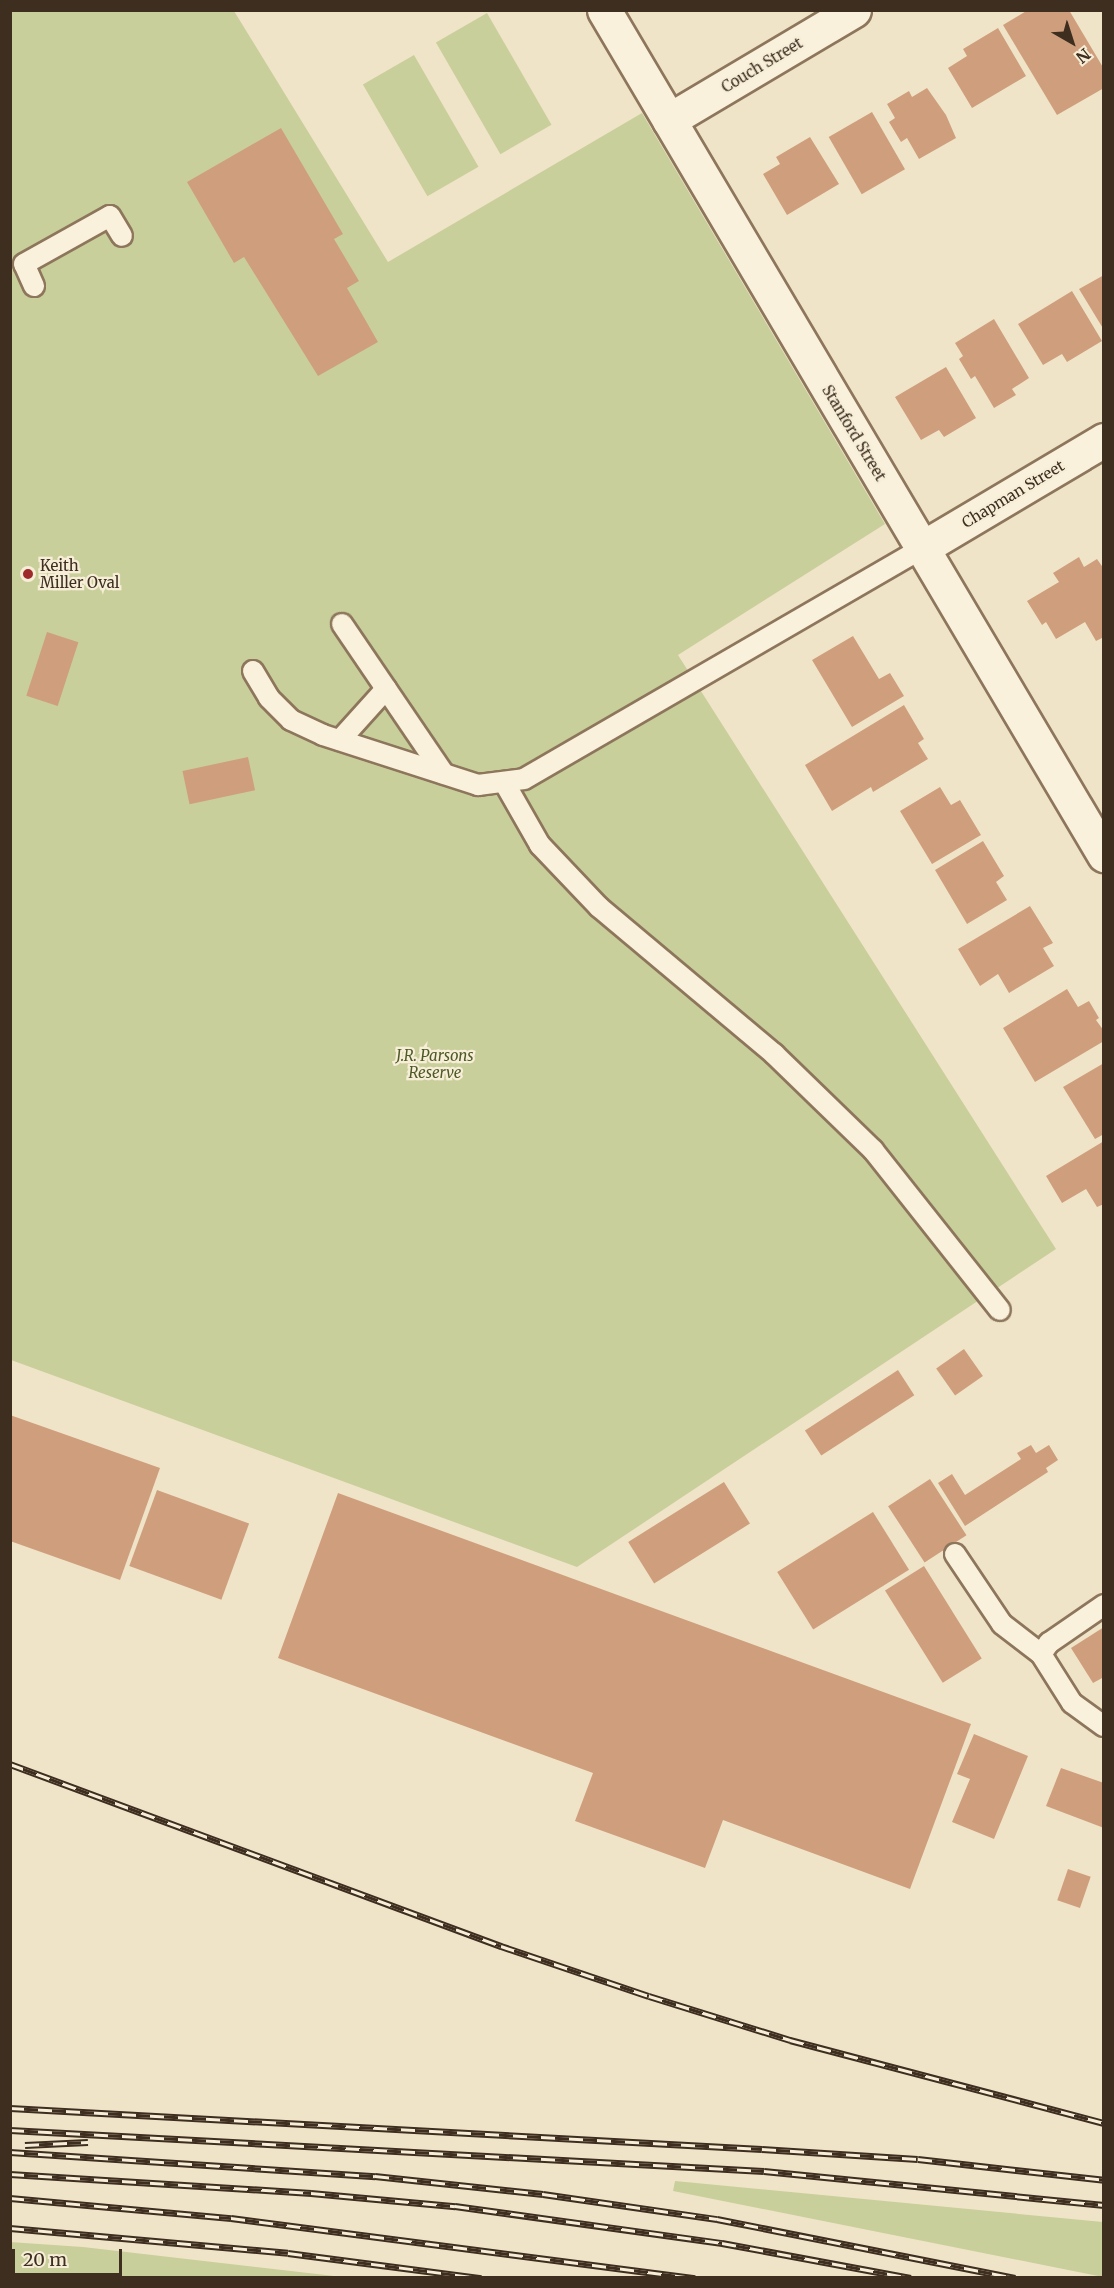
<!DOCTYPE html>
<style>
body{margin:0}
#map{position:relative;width:1114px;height:2288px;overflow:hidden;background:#f0e4c8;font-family:Merriweather,serif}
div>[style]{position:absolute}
.green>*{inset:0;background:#c9cf9b;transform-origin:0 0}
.building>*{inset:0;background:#cf9f7d;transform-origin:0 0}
.roads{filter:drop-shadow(2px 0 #8d765c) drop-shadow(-2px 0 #8d765c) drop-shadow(0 2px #8d765c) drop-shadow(0 -2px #8d765c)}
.service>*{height:20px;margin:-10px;padding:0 10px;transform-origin:10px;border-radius:10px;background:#faf1dc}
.minor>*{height:33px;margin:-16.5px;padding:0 16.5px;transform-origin:16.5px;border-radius:16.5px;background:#faf1dc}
.rail>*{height:7px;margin-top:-3.5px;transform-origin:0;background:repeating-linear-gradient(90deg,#f7eed8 0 14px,#3d2e20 0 28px);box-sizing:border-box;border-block:2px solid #3d2e20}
.dots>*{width:16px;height:16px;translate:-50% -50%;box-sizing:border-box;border:3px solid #f7eed8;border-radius:50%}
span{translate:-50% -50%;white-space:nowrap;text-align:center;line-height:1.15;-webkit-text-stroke:4.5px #f7eed8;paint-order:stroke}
.street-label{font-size:15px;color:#3d2e20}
.poi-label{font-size:15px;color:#3d2e20}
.left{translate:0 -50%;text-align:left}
.park-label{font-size:15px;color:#4d5a26;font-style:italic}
.frame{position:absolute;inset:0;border:12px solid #3d2e20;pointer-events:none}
.north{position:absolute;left:1042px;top:12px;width:60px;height:60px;-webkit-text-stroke:4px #f7eed8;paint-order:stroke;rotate:141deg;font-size:16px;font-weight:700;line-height:24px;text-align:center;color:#3d2e20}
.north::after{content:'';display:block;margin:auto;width:21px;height:27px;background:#3d2e20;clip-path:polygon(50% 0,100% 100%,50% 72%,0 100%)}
.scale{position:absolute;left:12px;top:2249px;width:110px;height:27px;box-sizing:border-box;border:3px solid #3d2e20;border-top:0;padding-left:8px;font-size:18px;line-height:21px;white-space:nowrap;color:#3d2e20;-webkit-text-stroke:4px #f7eed8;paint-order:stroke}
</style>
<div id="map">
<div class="green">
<div style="clip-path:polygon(11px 11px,234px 11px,388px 262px,642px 113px,885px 524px,678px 655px,1056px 1249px,577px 1567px,11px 1360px)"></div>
<div style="left:487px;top:13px;width:129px;height:59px;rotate:60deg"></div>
<div style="left:414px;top:55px;width:129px;height:59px;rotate:60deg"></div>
<div style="clip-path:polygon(675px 2181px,1103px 2222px,1103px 2277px,673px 2191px)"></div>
<div style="clip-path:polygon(10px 2242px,83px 2247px,343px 2277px,11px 2277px)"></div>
</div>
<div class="building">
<div style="clip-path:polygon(1028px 10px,1069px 10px,1104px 69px,1104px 88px,1057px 115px,1003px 25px)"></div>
<div style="clip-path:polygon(998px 28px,1026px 76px,972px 108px,948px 68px,967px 56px,963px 49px)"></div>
<div style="clip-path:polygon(927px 88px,946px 115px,956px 138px,919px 159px,907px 138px,901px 142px,889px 122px,895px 118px,887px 104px,909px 91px,912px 97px)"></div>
<div style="left:872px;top:112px;width:66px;height:50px;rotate:60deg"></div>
<div style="clip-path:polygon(281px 128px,343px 234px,334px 239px,359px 281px,347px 288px,378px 342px,318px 376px,244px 257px,234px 263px,187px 182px)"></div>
<div style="clip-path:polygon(810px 137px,839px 184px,787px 215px,763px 174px,780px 164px,776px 157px)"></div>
<div style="clip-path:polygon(1104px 275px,1104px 330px,1079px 289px)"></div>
<div style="clip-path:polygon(1072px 291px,1102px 341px,1067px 362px,1062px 354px,1043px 365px,1018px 324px)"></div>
<div style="clip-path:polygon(994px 319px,1029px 378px,1012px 389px,1016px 395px,994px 408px,975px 376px,971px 379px,959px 359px,963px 356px,955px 343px)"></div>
<div style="clip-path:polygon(946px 367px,976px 418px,944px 437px,939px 430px,921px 440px,895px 397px)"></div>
<div style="clip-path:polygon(1079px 557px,1084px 567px,1097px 559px,1104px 569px,1104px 637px,1096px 641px,1085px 622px,1056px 639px,1046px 622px,1042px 625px,1027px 601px,1059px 582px,1053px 573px)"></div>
<div style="left:47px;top:632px;width:33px;height:67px;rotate:18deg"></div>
<div style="clip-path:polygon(853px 636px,879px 679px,890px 673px,904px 696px,852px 727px,812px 660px)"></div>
<div style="clip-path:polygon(904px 705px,924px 739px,918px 743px,928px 759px,873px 792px,871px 787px,832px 811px,805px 765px)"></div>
<div style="left:248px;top:757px;width:34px;height:67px;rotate:78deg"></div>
<div style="clip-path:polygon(940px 787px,951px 805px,960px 800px,981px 835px,932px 864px,900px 811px)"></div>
<div style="clip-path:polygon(983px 841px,1004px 876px,996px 882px,1007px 900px,967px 924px,935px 870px)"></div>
<div style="clip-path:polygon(1030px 906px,1053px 943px,1043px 948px,1054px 966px,1009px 993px,998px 974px,980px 986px,958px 949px)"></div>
<div style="clip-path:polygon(1067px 989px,1078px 1007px,1089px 1001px,1099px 1018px,1096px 1020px,1104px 1031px,1104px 1041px,1035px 1082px,1003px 1028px)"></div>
<div style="clip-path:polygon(1104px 1063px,1104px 1134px,1095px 1139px,1063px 1087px)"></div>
<div style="clip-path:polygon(1104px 1141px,1104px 1204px,1097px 1207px,1086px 1189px,1062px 1203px,1046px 1176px)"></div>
<div style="left:964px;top:1349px;width:33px;height:34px;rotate:55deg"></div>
<div style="left:898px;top:1370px;width:30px;height:111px;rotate:57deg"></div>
<div style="clip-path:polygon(10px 1415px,160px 1468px,120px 1580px,10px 1541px)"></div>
<div style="clip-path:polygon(1031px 1445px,1036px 1453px,1049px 1445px,1058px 1460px,1046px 1468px,1048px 1472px,965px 1526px,938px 1483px,952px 1474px,965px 1495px,1021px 1459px,1017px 1453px)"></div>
<div style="left:930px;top:1479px;width:67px;height:50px;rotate:57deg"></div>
<div style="left:724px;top:1482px;width:49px;height:113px;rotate:58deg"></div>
<div style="left:157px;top:1490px;width:98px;height:81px;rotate:20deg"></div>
<div style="clip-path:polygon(338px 1493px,971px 1724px,910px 1889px,723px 1820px,705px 1868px,575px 1821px,593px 1773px,278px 1658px)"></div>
<div style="left:873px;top:1512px;width:68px;height:113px;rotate:58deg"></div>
<div style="left:924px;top:1566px;width:109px;height:46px;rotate:58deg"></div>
<div style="clip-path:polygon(1104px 1627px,1104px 1677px,1093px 1683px,1071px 1648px)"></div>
<div style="clip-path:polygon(974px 1734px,1028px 1756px,994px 1839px,952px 1822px,970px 1779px,957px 1774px)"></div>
<div style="clip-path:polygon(1061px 1768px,1104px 1783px,1104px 1828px,1046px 1806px)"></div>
<div style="left:1068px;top:1869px;width:24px;height:33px;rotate:19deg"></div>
</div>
<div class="roads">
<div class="service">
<div style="left:34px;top:286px;width:24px;rotate:-114deg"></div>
<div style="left:24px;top:264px;width:98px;rotate:-29.2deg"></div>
<div style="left:110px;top:216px;width:23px;rotate:59deg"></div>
<div style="left:342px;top:624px;width:181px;rotate:55.8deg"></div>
<div style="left:253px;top:671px;width:31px;rotate:59deg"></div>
<div style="left:269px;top:698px;width:31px;rotate:45deg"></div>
<div style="left:291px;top:720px;width:35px;rotate:25deg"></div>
<div style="left:323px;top:735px;width:163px;rotate:17.9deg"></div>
<div style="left:478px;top:785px;width:46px;rotate:-7.4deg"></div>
<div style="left:524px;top:779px;width:460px;rotate:-30.1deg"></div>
<div style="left:340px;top:740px;width:69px;rotate:-48deg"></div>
<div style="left:504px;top:782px;width:73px;rotate:60.3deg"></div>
<div style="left:540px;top:845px;width:86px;rotate:46.4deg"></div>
<div style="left:599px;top:907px;width:229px;rotate:40deg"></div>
<div style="left:774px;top:1054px;width:138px;rotate:44.1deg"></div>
<div style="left:873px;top:1150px;width:204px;rotate:51.6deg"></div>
<div style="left:955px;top:1554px;width:84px;rotate:56.1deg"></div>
<div style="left:1002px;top:1624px;width:49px;rotate:37.6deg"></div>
<div style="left:1041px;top:1654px;width:58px;rotate:57.7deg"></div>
<div style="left:1072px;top:1703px;width:39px;rotate:36deg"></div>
<div style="left:1041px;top:1654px;width:14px;rotate:-54deg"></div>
<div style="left:1049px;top:1643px;width:67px;rotate:-34.6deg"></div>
</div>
<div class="minor">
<div style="left:604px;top:10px;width:982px;rotate:59.39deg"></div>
<div style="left:669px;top:120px;width:215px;rotate:-30.7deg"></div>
<div style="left:922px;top:548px;width:212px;rotate:-30.7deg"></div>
</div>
</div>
<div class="rail">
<div style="left:10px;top:1764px;width:524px;rotate:20.34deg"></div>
<div style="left:501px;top:1946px;width:156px;rotate:18.7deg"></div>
<div style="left:649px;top:1996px;width:148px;rotate:17.3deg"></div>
<div style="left:790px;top:2040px;width:325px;rotate:14.8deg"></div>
<div style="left:10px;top:2108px;width:753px;rotate:3.12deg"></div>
<div style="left:762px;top:2149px;width:156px;rotate:3.7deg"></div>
<div style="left:918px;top:2159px;width:187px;rotate:6.4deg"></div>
<div style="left:10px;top:2130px;width:755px;rotate:3.11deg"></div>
<div style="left:764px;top:2171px;width:342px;rotate:5.7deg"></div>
<div style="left:25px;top:2145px;width:63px;rotate:-2.7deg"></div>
<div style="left:10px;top:2152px;width:366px;rotate:3.8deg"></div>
<div style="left:375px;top:2176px;width:169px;rotate:6.1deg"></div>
<div style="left:543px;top:2194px;width:176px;rotate:8.2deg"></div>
<div style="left:717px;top:2219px;width:304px;rotate:11.2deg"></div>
<div style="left:10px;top:2174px;width:302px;rotate:3.6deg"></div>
<div style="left:311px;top:2193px;width:145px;rotate:5.2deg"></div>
<div style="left:455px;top:2206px;width:270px;rotate:7.9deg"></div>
<div style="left:722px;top:2243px;width:192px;rotate:10.5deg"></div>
<div style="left:10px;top:2198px;width:222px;rotate:5.2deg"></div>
<div style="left:231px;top:2218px;width:468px;rotate:7.4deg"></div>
<div style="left:10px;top:2228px;width:279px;rotate:5.1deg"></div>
<div style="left:288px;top:2253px;width:195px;rotate:7.4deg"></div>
</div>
<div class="dots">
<div style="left:28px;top:574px;background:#9e2a2b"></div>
</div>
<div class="street-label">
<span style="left:762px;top:65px;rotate:-31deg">Couch Street</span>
<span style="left:854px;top:433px;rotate:59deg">Stanford Street</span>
<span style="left:1013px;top:494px;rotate:-31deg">Chapman Street</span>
</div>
<div class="poi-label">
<span class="left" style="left:40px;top:574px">Keith<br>Miller Oval</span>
</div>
<div class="park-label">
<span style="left:435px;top:1064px">J.R. Parsons<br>Reserve</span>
</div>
<div class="frame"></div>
<div class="north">N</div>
<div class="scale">20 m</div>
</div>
